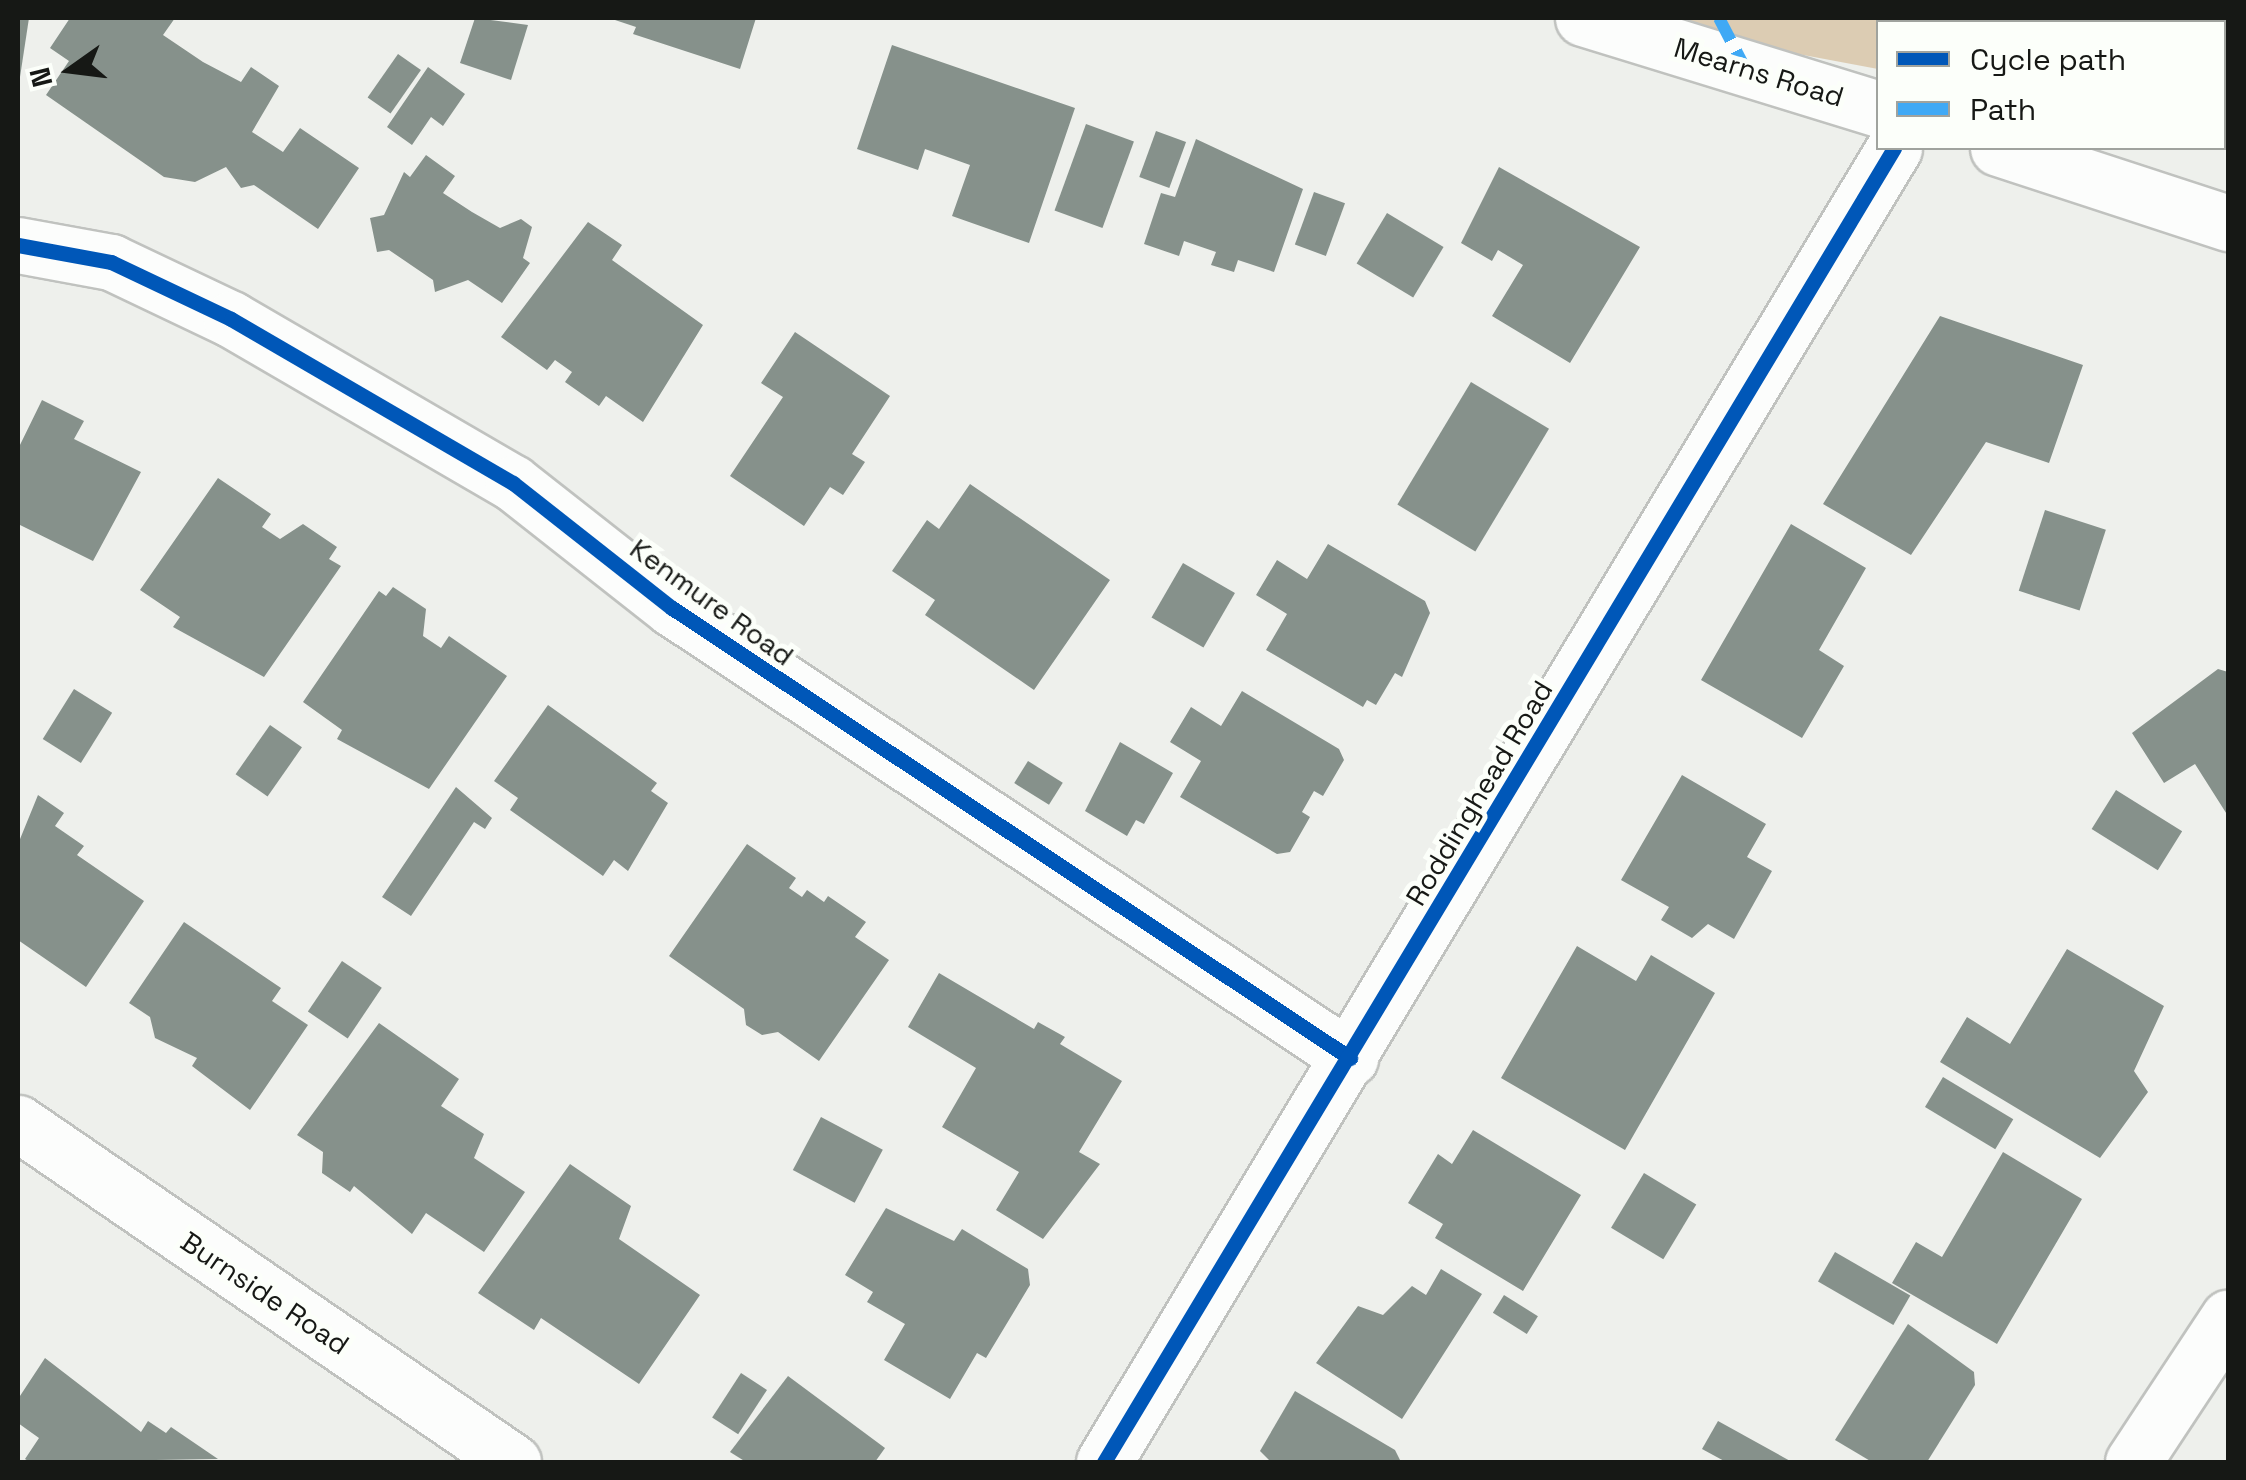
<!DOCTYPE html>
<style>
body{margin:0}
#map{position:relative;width:2246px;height:1480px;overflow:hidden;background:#eef0ec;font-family:"Space Grotesk",sans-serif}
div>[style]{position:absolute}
.forest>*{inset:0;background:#dcccb3}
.building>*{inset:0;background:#86918b;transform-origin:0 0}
.roads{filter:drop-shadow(2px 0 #c0c2bf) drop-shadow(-2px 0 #c0c2bf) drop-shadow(0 2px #c0c2bf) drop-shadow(0 -2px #c0c2bf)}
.service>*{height:32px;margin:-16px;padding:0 16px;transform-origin:16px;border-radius:16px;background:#fcfdfc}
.minor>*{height:55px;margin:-27.5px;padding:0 27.5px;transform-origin:27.5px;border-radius:27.5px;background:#fcfdfc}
.tertiary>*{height:55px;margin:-27.5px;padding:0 27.5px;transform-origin:27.5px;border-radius:27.5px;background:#fcfdfc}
.quiet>*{height:12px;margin-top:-6px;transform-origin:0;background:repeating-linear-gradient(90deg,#3fa9f5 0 25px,transparent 0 37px)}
.cycleway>*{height:15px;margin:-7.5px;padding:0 7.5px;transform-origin:7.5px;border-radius:7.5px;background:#0057b8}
span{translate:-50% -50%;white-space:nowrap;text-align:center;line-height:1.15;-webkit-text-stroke:10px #fcfffa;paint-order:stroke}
.street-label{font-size:28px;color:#161815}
.frame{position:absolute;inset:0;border:20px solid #161815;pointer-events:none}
.legend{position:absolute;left:1876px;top:20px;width:350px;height:130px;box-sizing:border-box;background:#fcfffa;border:2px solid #a0a39e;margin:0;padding:12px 18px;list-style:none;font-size:30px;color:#161815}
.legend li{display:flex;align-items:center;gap:20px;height:50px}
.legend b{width:50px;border:2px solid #a0a39e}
.north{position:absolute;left:20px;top:20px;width:100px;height:100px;-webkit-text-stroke:8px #fcfffa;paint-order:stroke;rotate:256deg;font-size:28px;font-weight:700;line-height:40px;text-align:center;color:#161815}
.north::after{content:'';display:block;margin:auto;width:35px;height:45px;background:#161815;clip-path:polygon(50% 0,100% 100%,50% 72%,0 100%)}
</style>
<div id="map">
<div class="forest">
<div style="clip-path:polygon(1671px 18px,1931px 18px,1933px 22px,1878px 22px,1878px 69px,1755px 46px)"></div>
</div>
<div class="building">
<div style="clip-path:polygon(18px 18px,29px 18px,20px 77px,18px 77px)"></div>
<div style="clip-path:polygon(70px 18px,175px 18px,163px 35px,203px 62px,241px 82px,251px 67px,279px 86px,252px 132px,283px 152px,300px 128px,359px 168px,318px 229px,254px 185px,241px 188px,226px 167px,195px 182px,164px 177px,46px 95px,69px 61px,50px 48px)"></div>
<div style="clip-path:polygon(475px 18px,528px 25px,511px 80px,460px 63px)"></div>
<div style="clip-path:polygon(609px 18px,756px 18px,740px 69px,633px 34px,636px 27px)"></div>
<div style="clip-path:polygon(2176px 18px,2228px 18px,2224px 82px,2224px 22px)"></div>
<div style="clip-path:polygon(892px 45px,1075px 108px,1029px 243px,952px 216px,970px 165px,925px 149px,918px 170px,857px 149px)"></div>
<div style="left:398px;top:54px;width:28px;height:53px;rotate:35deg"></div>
<div style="clip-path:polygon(428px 67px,465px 94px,443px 126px,431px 117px,412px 145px,387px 127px)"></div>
<div style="left:1086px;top:124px;width:51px;height:92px;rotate:20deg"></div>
<div style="left:1156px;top:131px;width:32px;height:49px;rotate:20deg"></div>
<div style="clip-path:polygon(1196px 139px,1303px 189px,1274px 272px,1238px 260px,1234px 272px,1211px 265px,1216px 252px,1184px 241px,1179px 256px,1144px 244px,1161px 193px,1175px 197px)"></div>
<div style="clip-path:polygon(426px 155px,455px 176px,443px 193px,472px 212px,500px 228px,521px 219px,532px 227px,523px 258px,530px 263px,502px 303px,468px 280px,435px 292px,433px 280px,389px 250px,377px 252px,370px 218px,384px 215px,404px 172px,410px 177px)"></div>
<div style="clip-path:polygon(1499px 167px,1640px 247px,1570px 363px,1492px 316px,1523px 265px,1498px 250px,1492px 261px,1461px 243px)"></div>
<div style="left:1314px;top:192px;width:33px;height:56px;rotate:20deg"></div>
<div style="left:1387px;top:213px;width:66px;height:59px;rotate:31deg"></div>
<div style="clip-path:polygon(588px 222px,622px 245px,612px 260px,703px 325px,643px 422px,606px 396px,599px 406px,565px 382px,572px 372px,555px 360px,547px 370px,501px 337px)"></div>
<div style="clip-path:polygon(1940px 316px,2083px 365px,2049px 463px,1986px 442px,1911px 555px,1823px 504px)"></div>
<div style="clip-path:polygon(795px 332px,890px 396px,852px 454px,865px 462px,843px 495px,830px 487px,804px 526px,730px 476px,783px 397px,761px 383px)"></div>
<div style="left:1471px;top:382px;width:91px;height:143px;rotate:31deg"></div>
<div style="clip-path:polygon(42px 400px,84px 421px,74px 439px,141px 472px,93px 561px,18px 524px,18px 449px)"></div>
<div style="clip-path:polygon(218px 478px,271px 514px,262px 527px,280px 539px,303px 524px,337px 547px,329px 559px,341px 566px,264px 677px,173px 627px,180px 617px,140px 590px)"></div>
<div style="clip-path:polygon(970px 484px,1110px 580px,1034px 690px,925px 615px,935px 600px,892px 571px,927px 520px,939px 529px)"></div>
<div style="left:2045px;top:510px;width:64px;height:85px;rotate:18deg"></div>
<div style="clip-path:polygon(1791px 524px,1866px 568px,1819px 650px,1844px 666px,1802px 738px,1701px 680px)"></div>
<div style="clip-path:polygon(1328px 544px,1425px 601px,1430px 613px,1402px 677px,1395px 673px,1376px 705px,1367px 700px,1363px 707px,1266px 650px,1287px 614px,1256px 595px,1277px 560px,1307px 579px)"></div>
<div style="left:1183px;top:563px;width:60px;height:63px;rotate:30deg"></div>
<div style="clip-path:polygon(393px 587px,426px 609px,423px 636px,441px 648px,449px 636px,507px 676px,429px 789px,337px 739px,342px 730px,303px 702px,379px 591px,386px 596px)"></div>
<div style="clip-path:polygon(2218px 669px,2228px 672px,2228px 816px,2195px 764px,2164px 783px,2132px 733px)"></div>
<div style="left:74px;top:689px;width:45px;height:59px;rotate:32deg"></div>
<div style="clip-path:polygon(1242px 691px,1339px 749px,1344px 760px,1323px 796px,1314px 791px,1302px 812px,1310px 817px,1290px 852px,1277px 854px,1180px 797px,1201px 761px,1170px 742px,1191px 707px,1221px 726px)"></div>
<div style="clip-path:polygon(548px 705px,657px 783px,651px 791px,668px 803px,628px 871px,614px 860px,603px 876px,510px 810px,518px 798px,494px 781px)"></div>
<div style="left:270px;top:725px;width:39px;height:60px;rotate:35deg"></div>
<div style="clip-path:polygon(1120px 742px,1173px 773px,1144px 824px,1136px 820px,1127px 836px,1085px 811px)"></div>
<div style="left:1028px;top:761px;width:41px;height:26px;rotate:32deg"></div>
<div style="clip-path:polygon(1682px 775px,1766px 824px,1747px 857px,1772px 871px,1734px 939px,1708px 924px,1692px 938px,1661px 920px,1669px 907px,1621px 880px)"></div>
<div style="clip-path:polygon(456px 787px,492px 818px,485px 829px,474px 822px,411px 916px,382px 897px)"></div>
<div style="left:2116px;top:790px;width:78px;height:46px;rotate:32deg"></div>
<div style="clip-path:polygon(38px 795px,64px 813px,55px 826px,84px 846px,77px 855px,144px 901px,86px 987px,18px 940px,18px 844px)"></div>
<div style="clip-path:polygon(747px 844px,796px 878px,789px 888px,802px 897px,807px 890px,824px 902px,828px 896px,866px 922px,855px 937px,889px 960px,819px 1061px,778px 1032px,762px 1035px,746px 1025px,744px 1009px,669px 956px)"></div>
<div style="clip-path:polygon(184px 922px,281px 988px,272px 1001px,308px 1025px,250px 1110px,192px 1066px,197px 1058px,155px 1038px,150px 1017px,129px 1003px)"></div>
<div style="clip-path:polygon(1577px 946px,1636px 981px,1651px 955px,1715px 993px,1625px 1150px,1501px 1078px)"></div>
<div style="clip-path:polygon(2067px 949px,2164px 1006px,2134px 1071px,2148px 1092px,2100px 1158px,1940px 1062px,1967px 1017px,2010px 1044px)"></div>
<div style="left:342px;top:961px;width:48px;height:61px;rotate:34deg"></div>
<div style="clip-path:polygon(939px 973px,1034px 1029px,1038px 1022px,1065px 1037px,1060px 1044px,1122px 1081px,1079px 1152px,1100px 1164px,1043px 1239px,996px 1210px,1019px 1172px,942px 1127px,976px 1068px,908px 1027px)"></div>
<div style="clip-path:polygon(379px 1023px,459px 1079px,441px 1106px,484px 1134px,474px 1158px,525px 1192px,484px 1252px,426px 1213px,412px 1234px,354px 1186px,350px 1192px,322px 1173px,323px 1152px,297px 1135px)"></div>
<div style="left:1943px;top:1077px;width:82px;height:35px;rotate:31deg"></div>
<div style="left:821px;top:1117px;width:70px;height:60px;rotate:28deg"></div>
<div style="clip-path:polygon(1473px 1130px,1581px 1195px,1523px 1291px,1435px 1238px,1443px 1224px,1408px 1203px,1438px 1154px,1452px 1164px)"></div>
<div style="clip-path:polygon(2003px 1152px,2082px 1199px,1997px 1344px,1892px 1283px,1916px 1242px,1942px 1257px)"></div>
<div style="clip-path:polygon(570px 1164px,631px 1206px,619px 1239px,700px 1295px,639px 1384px,541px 1318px,534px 1330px,478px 1293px)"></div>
<div style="left:1644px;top:1173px;width:61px;height:64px;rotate:31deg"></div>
<div style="clip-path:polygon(886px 1208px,954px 1241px,962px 1229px,1028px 1269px,1030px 1285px,986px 1358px,977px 1353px,950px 1399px,884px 1360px,905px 1324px,867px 1302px,873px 1292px,845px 1275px)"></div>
<div style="left:1835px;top:1252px;width:87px;height:34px;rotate:30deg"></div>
<div style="clip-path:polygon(1441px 1269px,1482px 1294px,1402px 1419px,1316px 1363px,1358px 1306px,1383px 1315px,1412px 1286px,1426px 1295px)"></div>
<div style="left:1504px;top:1295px;width:40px;height:21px;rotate:32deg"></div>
<div style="clip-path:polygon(1908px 1324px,1974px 1372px,1975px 1385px,1927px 1462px,1872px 1462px,1835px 1440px)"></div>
<div style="clip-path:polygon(45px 1358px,141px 1432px,148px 1421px,166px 1433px,171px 1427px,218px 1459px,30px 1462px,25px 1459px,39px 1438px,18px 1423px,18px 1399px)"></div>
<div style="left:741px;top:1373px;width:31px;height:53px;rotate:33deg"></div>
<div style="clip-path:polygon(788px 1376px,885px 1448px,875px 1462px,746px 1462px,730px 1452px)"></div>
<div style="clip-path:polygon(1295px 1391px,1395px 1450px,1401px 1462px,1271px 1462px,1260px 1451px)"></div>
<div style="clip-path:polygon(1718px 1421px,1792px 1462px,1726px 1462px,1702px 1449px)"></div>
</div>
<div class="roads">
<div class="service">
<div style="left:2048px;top:22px;width:4px;rotate:-76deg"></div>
<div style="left:2140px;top:22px;width:5px;rotate:-53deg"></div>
<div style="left:2224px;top:68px;width:5px;rotate:37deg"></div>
<div style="left:2224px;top:129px;width:5px;rotate:37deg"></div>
</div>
<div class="minor">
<div style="left:18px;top:245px;width:95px;rotate:10.4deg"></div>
<div style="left:111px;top:262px;width:133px;rotate:25.4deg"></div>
<div style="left:231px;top:319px;width:326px;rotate:30.2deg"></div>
<div style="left:513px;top:483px;width:202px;rotate:38.2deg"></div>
<div style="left:672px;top:608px;width:814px;rotate:33.57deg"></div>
<div style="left:18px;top:1123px;width:600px;rotate:34.41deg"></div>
<div style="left:2133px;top:1462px;width:173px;rotate:-56.6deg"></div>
</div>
<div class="tertiary">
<div style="left:1583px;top:18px;width:309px;rotate:17.1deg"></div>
<div style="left:1998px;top:148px;width:242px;rotate:18.1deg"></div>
<div style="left:1104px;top:1462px;width:1533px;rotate:-58.98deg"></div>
</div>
</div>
<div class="quiet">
<div style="left:1719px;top:18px;width:56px;rotate:62.5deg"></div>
</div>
<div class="cycleway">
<div style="left:18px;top:245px;width:95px;rotate:10.4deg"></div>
<div style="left:111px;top:262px;width:133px;rotate:25.4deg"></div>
<div style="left:231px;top:319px;width:326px;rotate:30.2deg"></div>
<div style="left:513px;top:483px;width:202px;rotate:38.2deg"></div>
<div style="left:672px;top:608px;width:814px;rotate:33.57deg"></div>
<div style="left:1104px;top:1462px;width:1533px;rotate:-58.98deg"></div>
</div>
<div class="street-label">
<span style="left:1759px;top:72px;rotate:17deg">Mearns Road</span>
<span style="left:712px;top:602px;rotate:36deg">Kenmure Road</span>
<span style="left:1479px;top:793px;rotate:-59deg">Roddinghead Road</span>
<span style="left:265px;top:1293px;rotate:34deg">Burnside Road</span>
</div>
<div class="frame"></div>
<ul class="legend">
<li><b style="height:12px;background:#0057b8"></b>Cycle path</li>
<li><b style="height:12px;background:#3fa9f5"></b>Path</li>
</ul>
<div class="north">N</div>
</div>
